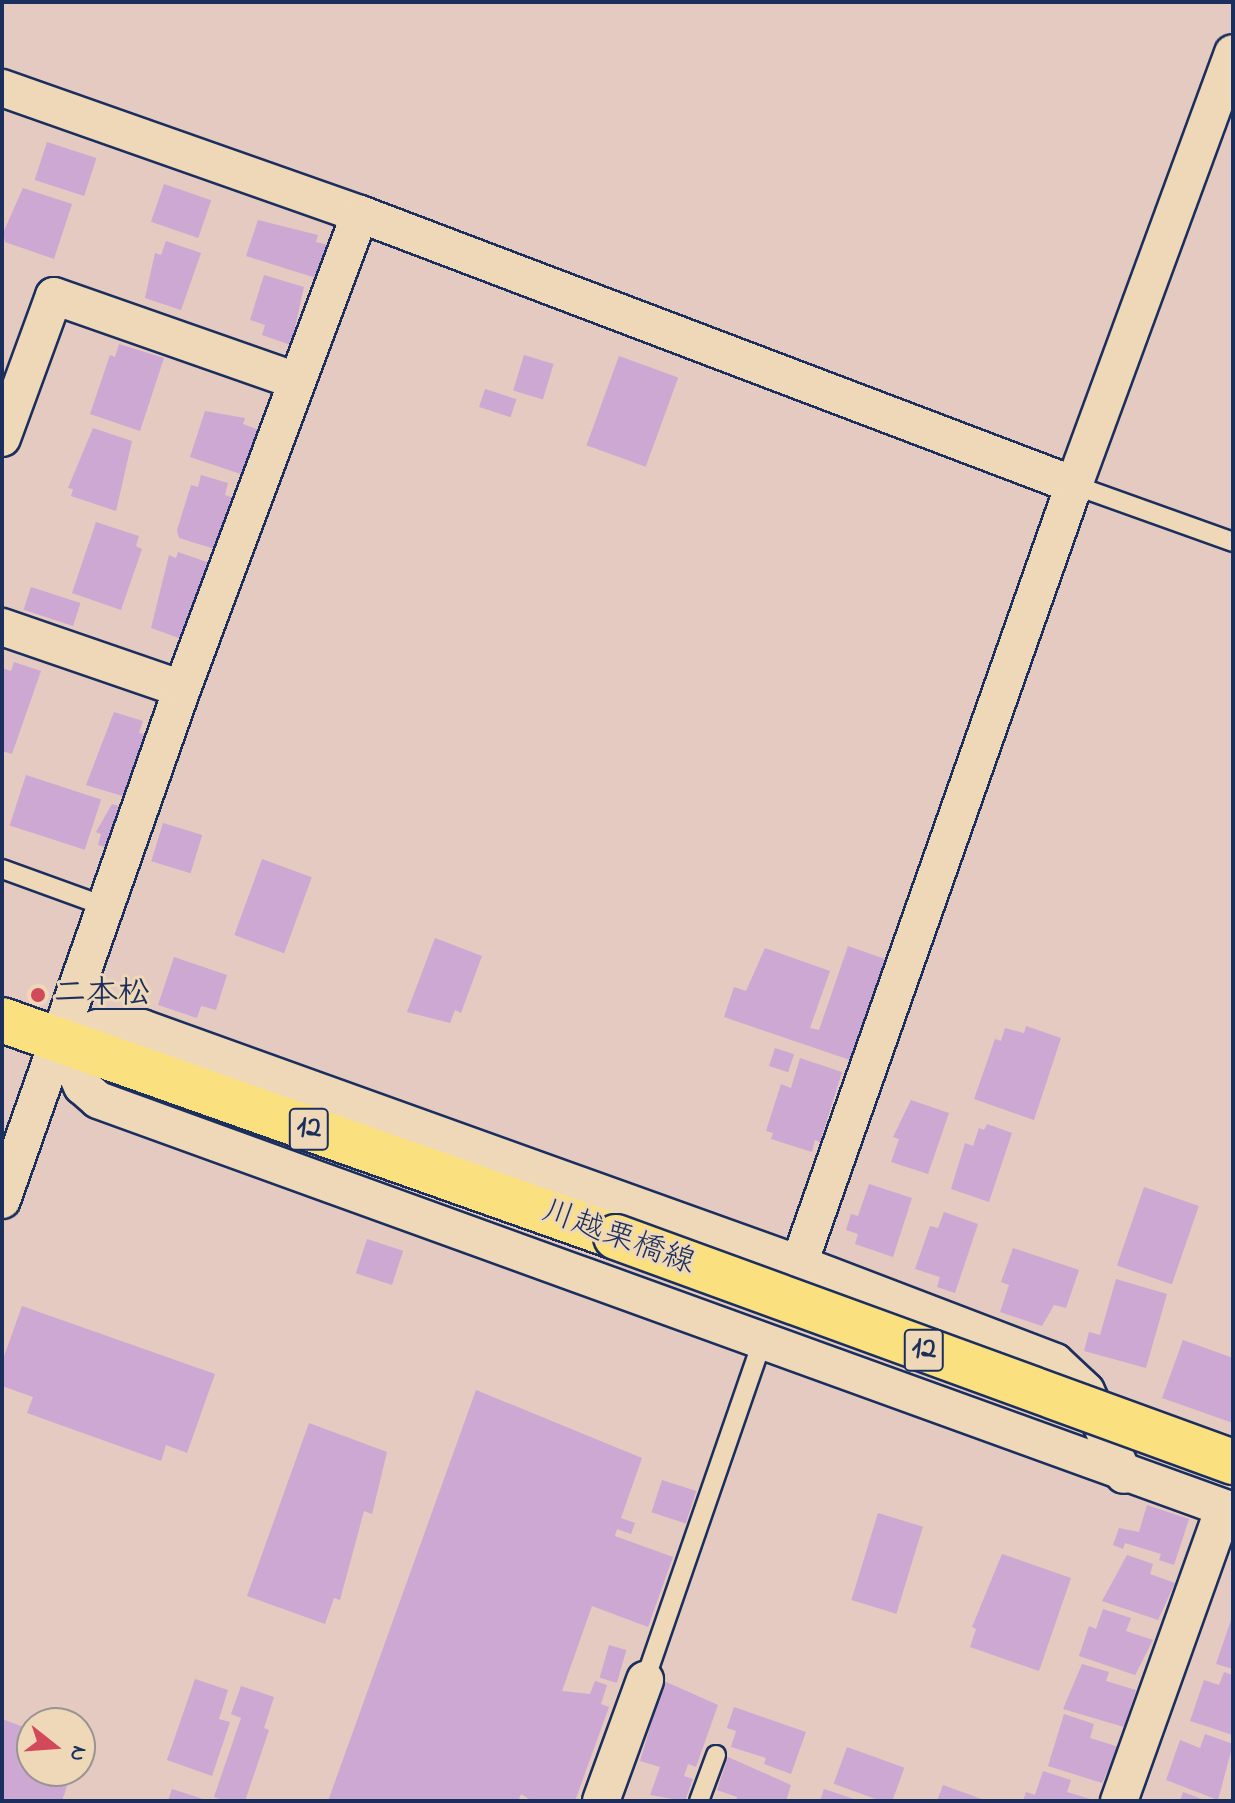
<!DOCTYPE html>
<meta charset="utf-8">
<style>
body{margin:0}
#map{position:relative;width:1235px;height:1803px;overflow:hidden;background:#e4cac0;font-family:"Indie Flower","Klee One",sans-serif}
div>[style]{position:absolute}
.building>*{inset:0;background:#cca8d2;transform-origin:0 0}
.roads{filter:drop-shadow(2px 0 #1b2f5e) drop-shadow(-2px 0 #1b2f5e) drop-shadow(0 2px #1b2f5e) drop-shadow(0 -2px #1b2f5e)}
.lane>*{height:18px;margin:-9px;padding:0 9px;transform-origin:9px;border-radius:9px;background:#efd8b8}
.street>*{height:36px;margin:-18px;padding:0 18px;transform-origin:18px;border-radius:18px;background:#efd8b8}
.primary>*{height:44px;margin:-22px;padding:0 22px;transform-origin:22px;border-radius:22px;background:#fbe080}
.bridges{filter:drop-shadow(2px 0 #1b2f5e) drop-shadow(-2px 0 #1b2f5e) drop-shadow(0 2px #1b2f5e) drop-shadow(0 -2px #1b2f5e)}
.primary-bridge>*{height:44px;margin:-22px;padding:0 22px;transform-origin:22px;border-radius:22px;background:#fbe080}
.dots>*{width:22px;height:22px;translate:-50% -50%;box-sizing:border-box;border:4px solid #efd8b8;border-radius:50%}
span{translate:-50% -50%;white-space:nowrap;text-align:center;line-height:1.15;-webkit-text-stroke:6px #efd8b8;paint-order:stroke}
.shield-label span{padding:2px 6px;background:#efd8b8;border:2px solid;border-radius:6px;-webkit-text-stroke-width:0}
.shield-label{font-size:30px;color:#1b2f5e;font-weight:700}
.poi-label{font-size:32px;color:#1b2f5e;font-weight:700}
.left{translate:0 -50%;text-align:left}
.street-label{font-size:32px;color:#1b2f5e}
.frame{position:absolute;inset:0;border:4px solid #1b2f5e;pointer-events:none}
.north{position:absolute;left:16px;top:1707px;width:80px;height:80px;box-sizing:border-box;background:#efd8b8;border:2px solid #9a9494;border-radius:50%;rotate:107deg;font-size:22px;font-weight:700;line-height:32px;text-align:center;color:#1b2f5e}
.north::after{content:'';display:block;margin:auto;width:28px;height:36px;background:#d1495b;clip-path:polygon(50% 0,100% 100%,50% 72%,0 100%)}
</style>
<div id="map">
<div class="building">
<div style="left:47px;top:142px;width:52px;height:40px;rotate:18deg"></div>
<div style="left:164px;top:184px;width:50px;height:40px;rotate:19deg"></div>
<div style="clip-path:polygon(23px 188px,72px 204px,54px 259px,5px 242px,3px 233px)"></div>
<div style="clip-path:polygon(258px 220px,318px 235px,316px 242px,329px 245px,319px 279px,246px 256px)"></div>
<div style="clip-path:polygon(166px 241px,201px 253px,181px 310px,145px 298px,155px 253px,161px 255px)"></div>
<div style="clip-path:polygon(264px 275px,304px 287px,291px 345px,262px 335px,265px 325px,250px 320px)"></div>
<div style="clip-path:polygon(119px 344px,164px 358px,140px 431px,90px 414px,110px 355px,115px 357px)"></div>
<div style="left:524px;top:355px;width:31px;height:37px;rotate:17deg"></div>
<div style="left:619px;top:356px;width:63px;height:95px;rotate:20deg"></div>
<div style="left:485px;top:389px;width:33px;height:19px;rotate:18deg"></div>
<div style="clip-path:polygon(205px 411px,245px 418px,243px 424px,259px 430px,244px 475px,190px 457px)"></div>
<div style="clip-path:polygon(93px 428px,132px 441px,116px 511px,71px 496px,73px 489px,68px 488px)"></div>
<div style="clip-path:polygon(201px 475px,228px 483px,225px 495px,234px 498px,218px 550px,179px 538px,177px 530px,191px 485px,198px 487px)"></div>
<div style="clip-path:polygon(96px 522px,139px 536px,136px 546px,142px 549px,121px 610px,72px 593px)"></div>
<div style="clip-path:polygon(178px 552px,213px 564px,187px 641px,151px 628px,169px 555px,176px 558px)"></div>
<div style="left:31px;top:587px;width:52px;height:24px;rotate:18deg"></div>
<div style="clip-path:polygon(14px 662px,41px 671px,12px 754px,2px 751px,2px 668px,11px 671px)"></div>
<div style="clip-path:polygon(114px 712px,143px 721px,139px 733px,148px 735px,129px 798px,86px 785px)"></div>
<div style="left:26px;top:775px;width:79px;height:53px;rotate:18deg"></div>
<div style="clip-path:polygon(112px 804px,125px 808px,112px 849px,98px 845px,101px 834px,96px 832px)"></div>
<div style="left:163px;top:823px;width:41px;height:40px;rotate:17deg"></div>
<div style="left:262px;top:859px;width:53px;height:81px;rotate:20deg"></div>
<div style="clip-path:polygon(435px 938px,482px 956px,461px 1013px,455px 1010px,450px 1023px,407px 1012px)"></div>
<div style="clip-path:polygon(848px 946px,885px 959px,850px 1060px,724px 1017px,734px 987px,746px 991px,765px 948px,830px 971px,810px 1028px,819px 1030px)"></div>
<div style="clip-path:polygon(174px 957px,227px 975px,216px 1010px,201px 1006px,197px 1018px,158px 1005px)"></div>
<div style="clip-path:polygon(1026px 1026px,1061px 1038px,1034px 1120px,974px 1099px,995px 1039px,1001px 1041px,1005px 1028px,1024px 1033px)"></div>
<div style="left:775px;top:1048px;width:20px;height:19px;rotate:18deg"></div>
<div style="clip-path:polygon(800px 1058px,842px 1072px,820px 1142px,815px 1140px,812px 1152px,771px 1139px,773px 1133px,766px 1131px,781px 1084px,791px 1088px)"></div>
<div style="clip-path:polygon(911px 1100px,949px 1113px,928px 1174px,891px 1162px,899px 1139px,893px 1137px)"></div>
<div style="clip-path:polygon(987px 1124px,1012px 1133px,989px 1202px,951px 1189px,965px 1143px,973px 1146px,979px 1128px,984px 1130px)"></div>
<div style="clip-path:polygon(869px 1184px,912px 1198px,893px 1257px,855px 1244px,858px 1234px,846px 1230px,851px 1214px,858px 1216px)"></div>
<div style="left:1144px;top:1187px;width:58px;height:83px;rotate:19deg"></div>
<div style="clip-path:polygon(944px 1212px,978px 1224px,955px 1293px,937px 1287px,940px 1277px,915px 1269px,930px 1226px,938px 1228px)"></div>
<div style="left:367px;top:1239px;width:38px;height:36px;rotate:18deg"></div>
<div style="clip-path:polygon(1013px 1248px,1079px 1270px,1066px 1308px,1054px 1305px,1042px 1326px,1000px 1312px,1009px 1285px,1001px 1282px)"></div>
<div style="clip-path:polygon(1116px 1279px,1167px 1294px,1146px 1368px,1084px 1351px,1089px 1332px,1100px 1335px)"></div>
<div style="clip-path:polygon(22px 1306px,215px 1374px,187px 1453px,166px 1445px,161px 1461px,27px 1413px,33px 1397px,2px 1386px,2px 1362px)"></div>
<div style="clip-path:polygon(1183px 1340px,1233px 1358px,1233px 1423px,1162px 1398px)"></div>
<div style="clip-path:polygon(476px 1390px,642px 1458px,621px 1518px,635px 1523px,631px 1534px,617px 1529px,615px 1536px,673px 1557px,648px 1627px,592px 1606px,562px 1691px,590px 1694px,595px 1681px,607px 1685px,601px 1704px,609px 1707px,575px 1801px,532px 1801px,521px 1794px,518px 1801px,328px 1801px)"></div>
<div style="clip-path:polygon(309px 1423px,387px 1452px,372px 1514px,364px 1511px,340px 1600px,334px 1598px,325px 1624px,247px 1596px)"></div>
<div style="left:662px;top:1480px;width:36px;height:34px;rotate:18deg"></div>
<div style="clip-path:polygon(1147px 1505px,1189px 1519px,1174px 1565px,1159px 1560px,1161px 1554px,1125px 1543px,1123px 1549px,1113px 1545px,1119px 1528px,1139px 1532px)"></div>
<div style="left:878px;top:1513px;width:47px;height:91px;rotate:17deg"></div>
<div style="clip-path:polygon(1002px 1554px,1071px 1578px,1039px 1671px,970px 1647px,976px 1629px,972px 1627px)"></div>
<div style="clip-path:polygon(1127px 1555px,1153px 1564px,1150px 1574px,1175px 1583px,1158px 1620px,1102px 1601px)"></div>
<div style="clip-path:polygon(1103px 1609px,1131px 1618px,1126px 1631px,1153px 1640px,1135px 1675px,1079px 1656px,1089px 1626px,1096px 1629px)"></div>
<div style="clip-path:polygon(1232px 1617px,1233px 1617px,1233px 1669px,1216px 1664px)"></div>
<div style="left:609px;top:1645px;width:18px;height:34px;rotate:16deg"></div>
<div style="clip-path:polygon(1082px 1664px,1109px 1672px,1106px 1681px,1136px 1690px,1124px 1727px,1063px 1709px)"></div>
<div style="clip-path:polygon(1224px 1672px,1233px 1675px,1233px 1735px,1190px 1721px,1204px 1680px,1219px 1685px)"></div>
<div style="clip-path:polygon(195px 1679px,228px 1690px,219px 1719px,230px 1722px,212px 1776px,167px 1760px)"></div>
<div style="clip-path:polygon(664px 1681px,718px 1705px,696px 1767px,688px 1764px,684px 1776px,693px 1779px,685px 1801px,650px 1795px,660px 1767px,640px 1761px)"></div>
<div style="clip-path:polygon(241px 1686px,274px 1697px,264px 1728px,269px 1730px,245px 1801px,226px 1801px,214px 1797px,241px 1718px,231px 1714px)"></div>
<div style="clip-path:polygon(734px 1707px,806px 1732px,791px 1774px,764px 1764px,766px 1758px,731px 1747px,736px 1731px,727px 1728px)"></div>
<div style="clip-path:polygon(1064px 1714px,1094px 1724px,1090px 1738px,1119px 1747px,1102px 1783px,1048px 1766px)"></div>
<div style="clip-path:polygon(2px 1719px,32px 1730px,32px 1771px,72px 1771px,62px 1801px,2px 1801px)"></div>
<div style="clip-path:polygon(1205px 1734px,1233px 1744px,1218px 1800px,1166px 1780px,1180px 1740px,1200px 1748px)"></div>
<div style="left:847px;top:1747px;width:61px;height:39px;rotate:20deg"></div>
<div style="clip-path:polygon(728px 1757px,791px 1785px,786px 1801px,736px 1801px,737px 1797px,717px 1790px)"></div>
<div style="clip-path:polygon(1043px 1771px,1071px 1780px,1067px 1792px,1097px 1801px,1023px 1801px,1026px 1792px,1035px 1795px)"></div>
<div style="clip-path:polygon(943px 1785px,987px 1801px,937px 1801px)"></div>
<div style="clip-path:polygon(172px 1789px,206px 1800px,205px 1801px,168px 1801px)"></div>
<div style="clip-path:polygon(824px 1789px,857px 1800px,857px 1801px,820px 1801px)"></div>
<div style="clip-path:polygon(1183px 1792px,1207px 1801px,1180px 1801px)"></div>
</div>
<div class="roads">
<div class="lane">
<div style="left:1074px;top:485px;width:169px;rotate:19.7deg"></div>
<div style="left:2px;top:869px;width:112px;rotate:19.9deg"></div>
<div style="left:645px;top:1680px;width:357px;rotate:-70.9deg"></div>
<div style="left:699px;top:1801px;width:49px;rotate:-69.7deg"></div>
</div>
<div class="street">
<div style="left:2px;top:88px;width:380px;rotate:19.4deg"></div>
<div style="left:360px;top:214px;width:764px;rotate:20.78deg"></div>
<div style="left:2px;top:438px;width:151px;rotate:-69.9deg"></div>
<div style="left:54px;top:296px;width:257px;rotate:19.3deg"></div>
<div style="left:2px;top:627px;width:190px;rotate:19deg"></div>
<div style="left:61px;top:1040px;width:51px;rotate:65.5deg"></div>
<div style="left:82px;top:1086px;width:21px;rotate:41deg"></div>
<div style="left:98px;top:1100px;width:1207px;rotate:19.91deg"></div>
<div style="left:61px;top:1040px;width:39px;rotate:-18deg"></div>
<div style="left:98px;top:1028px;width:44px"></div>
<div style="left:142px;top:1028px;width:698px;rotate:19.76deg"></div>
<div style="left:799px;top:1264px;width:274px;rotate:20.9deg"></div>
<div style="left:1055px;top:1362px;width:42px;rotate:43.1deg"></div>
<div style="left:1086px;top:1391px;width:92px;rotate:65.7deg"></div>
<div style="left:2px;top:1200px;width:542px;rotate:-70.6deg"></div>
<div style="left:182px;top:689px;width:507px;rotate:-69.46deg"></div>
<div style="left:799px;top:1264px;width:826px;rotate:-70.56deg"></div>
<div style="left:1074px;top:485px;width:460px;rotate:-69.8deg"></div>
<div style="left:601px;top:1801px;width:129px;rotate:-70deg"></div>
<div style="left:1119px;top:1801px;width:311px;rotate:-70.3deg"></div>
</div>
<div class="primary">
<div style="left:2px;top:1020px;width:651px;rotate:19.46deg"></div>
</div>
</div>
<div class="bridges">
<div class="primary-bridge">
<div style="left:616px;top:1237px;width:657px;rotate:20.04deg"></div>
</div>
</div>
<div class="dots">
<div style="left:38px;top:995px;background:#d1495b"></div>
</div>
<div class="shield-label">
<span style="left:309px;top:1129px">12</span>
<span style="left:924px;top:1350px">12</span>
</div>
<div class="poi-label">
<span class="left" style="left:54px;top:995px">二本松</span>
</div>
<div class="street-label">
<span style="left:618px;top:1239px;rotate:20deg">川越栗橋線</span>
</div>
<div class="frame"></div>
<div class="north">N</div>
</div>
